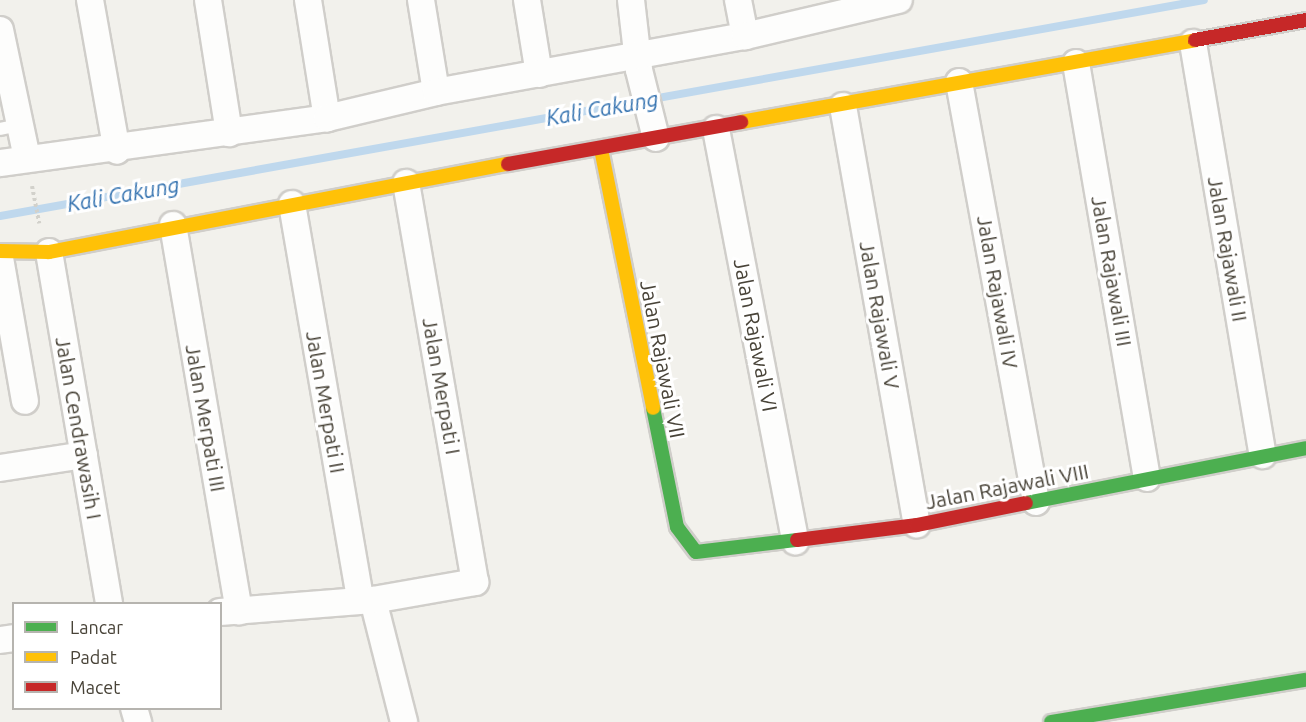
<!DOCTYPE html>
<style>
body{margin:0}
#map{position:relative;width:1306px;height:722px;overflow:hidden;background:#f2f1ec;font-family:Ubuntu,sans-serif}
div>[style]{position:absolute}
.stream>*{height:8px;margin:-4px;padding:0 4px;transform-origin:4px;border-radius:4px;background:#bfd8ed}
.path>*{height:4px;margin-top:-2px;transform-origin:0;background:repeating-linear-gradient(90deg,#d2d1cb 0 3px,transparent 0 6px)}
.roads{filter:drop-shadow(2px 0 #d0ceca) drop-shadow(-2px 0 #d0ceca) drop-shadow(0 2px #d0ceca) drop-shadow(0 -2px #d0ceca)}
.lane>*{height:12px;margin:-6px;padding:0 6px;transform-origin:6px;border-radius:6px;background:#fdfdfc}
.street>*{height:26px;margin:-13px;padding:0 13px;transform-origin:13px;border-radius:13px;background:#fdfdfc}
.fast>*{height:14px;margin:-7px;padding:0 7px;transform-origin:7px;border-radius:7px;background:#4caf50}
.slow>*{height:14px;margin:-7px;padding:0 7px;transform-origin:7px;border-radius:7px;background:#ffc107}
.jam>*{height:14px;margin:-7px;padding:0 7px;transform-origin:7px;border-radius:7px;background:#c62828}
span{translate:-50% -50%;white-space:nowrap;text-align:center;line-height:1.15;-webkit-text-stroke:6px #fff;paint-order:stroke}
.street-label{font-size:21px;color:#484338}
.water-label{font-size:22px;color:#3573b0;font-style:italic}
.legend{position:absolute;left:12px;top:602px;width:210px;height:108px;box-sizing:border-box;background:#fff;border:2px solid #b6b4af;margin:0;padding:8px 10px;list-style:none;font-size:18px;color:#484338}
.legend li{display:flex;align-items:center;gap:12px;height:30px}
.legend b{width:30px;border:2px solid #b6b4af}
</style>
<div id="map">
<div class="stream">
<div style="left:0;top:216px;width:1223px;rotate:-10.17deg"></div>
</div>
<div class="path">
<div style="left:32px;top:186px;width:38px;rotate:79deg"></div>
</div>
<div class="roads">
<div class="lane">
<div style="left:0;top:129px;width:19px;rotate:-12deg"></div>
</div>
<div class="street">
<div style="left:90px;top:0;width:153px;rotate:79.9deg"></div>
<div style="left:208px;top:0;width:135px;rotate:81deg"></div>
<div style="left:308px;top:0;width:120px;rotate:80.9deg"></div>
<div style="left:421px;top:0;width:93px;rotate:80.7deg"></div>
<div style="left:527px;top:0;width:75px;rotate:80.8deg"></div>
<div style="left:631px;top:0;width:70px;rotate:83.5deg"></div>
<div style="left:639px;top:70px;width:70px;rotate:76deg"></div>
<div style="left:738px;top:0;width:37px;rotate:79deg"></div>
<div style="left:0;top:30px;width:131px;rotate:78.1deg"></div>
<div style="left:1193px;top:43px;width:418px;rotate:80.4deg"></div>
<div style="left:1076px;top:63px;width:421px;rotate:80.3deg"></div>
<div style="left:959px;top:82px;width:427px;rotate:79.6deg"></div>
<div style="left:843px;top:106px;width:425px;rotate:80deg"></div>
<div style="left:716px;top:129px;width:420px;rotate:79.1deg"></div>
<div style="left:0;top:163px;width:330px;rotate:-7.8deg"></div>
<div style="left:327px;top:118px;width:112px;rotate:-13.4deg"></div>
<div style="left:436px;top:92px;width:314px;rotate:-10.3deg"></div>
<div style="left:745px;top:36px;width:158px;rotate:-13.2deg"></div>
<div style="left:292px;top:204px;width:401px;rotate:80.2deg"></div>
<div style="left:173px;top:225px;width:392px;rotate:80.3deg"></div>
<div style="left:49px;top:252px;width:357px;rotate:80.3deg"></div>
<div style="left:0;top:258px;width:145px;rotate:80.1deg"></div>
<div style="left:0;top:468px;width:85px;rotate:-8.8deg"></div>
<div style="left:373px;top:600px;width:126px;rotate:75.7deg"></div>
<div style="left:220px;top:612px;width:153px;rotate:-4.5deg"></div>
<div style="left:373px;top:600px;width:104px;rotate:-10deg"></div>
<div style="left:475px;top:582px;width:405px;rotate:-99.8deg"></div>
<div style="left:0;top:640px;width:14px;rotate:-8deg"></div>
<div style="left:134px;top:708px;width:15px;rotate:74deg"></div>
</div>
<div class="fast">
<div style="left:653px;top:408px;width:121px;rotate:78.6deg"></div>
<div style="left:677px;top:527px;width:31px;rotate:53deg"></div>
<div style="left:696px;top:552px;width:102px;rotate:-6.8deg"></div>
<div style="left:1026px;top:503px;width:285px;rotate:-11.1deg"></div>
<div style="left:1051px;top:722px;width:258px;rotate:-9.4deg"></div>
</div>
<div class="slow">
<div style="left:741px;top:122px;width:461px;rotate:-10.2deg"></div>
<div style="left:601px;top:149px;width:264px;rotate:78.6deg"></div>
<div style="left:0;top:251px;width:49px;rotate:1.2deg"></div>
<div style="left:49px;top:252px;width:467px;rotate:-10.9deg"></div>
</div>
<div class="jam">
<div style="left:1195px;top:40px;width:113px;rotate:-10.2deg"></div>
<div style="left:508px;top:164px;width:237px;rotate:-10.2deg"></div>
<div style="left:797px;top:540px;width:121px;rotate:-7.1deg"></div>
<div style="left:917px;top:525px;width:111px;rotate:-11.4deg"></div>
</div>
</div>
<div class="street-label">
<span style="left:1228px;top:249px;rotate:80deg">Jalan Rajawali II</span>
<span style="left:1112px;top:271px;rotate:80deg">Jalan Rajawali III</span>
<span style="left:998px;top:292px;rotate:80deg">Jalan Rajawali IV</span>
<span style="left:880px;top:315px;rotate:80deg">Jalan Rajawali V</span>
<span style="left:756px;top:335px;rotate:79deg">Jalan Rajawali VI</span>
<span style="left:663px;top:359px;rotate:79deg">Jalan Rajawali VII</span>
<span style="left:442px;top:386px;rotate:80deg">Jalan Merpati I</span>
<span style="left:326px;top:402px;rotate:80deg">Jalan Merpati II</span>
<span style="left:206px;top:418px;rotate:80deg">Jalan Merpati III</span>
<span style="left:79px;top:428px;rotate:80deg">Jalan Cendrawasih I</span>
<span style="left:1007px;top:486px;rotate:-11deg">Jalan Rajawali VIII</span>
</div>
<div class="water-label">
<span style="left:602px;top:108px;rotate:-10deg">Kali Cakung</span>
<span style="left:123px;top:194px;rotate:-10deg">Kali Cakung</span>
</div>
<ul class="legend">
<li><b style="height:8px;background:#4caf50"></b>Lancar</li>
<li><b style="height:8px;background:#ffc107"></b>Padat</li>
<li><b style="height:8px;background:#c62828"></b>Macet</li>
</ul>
</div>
